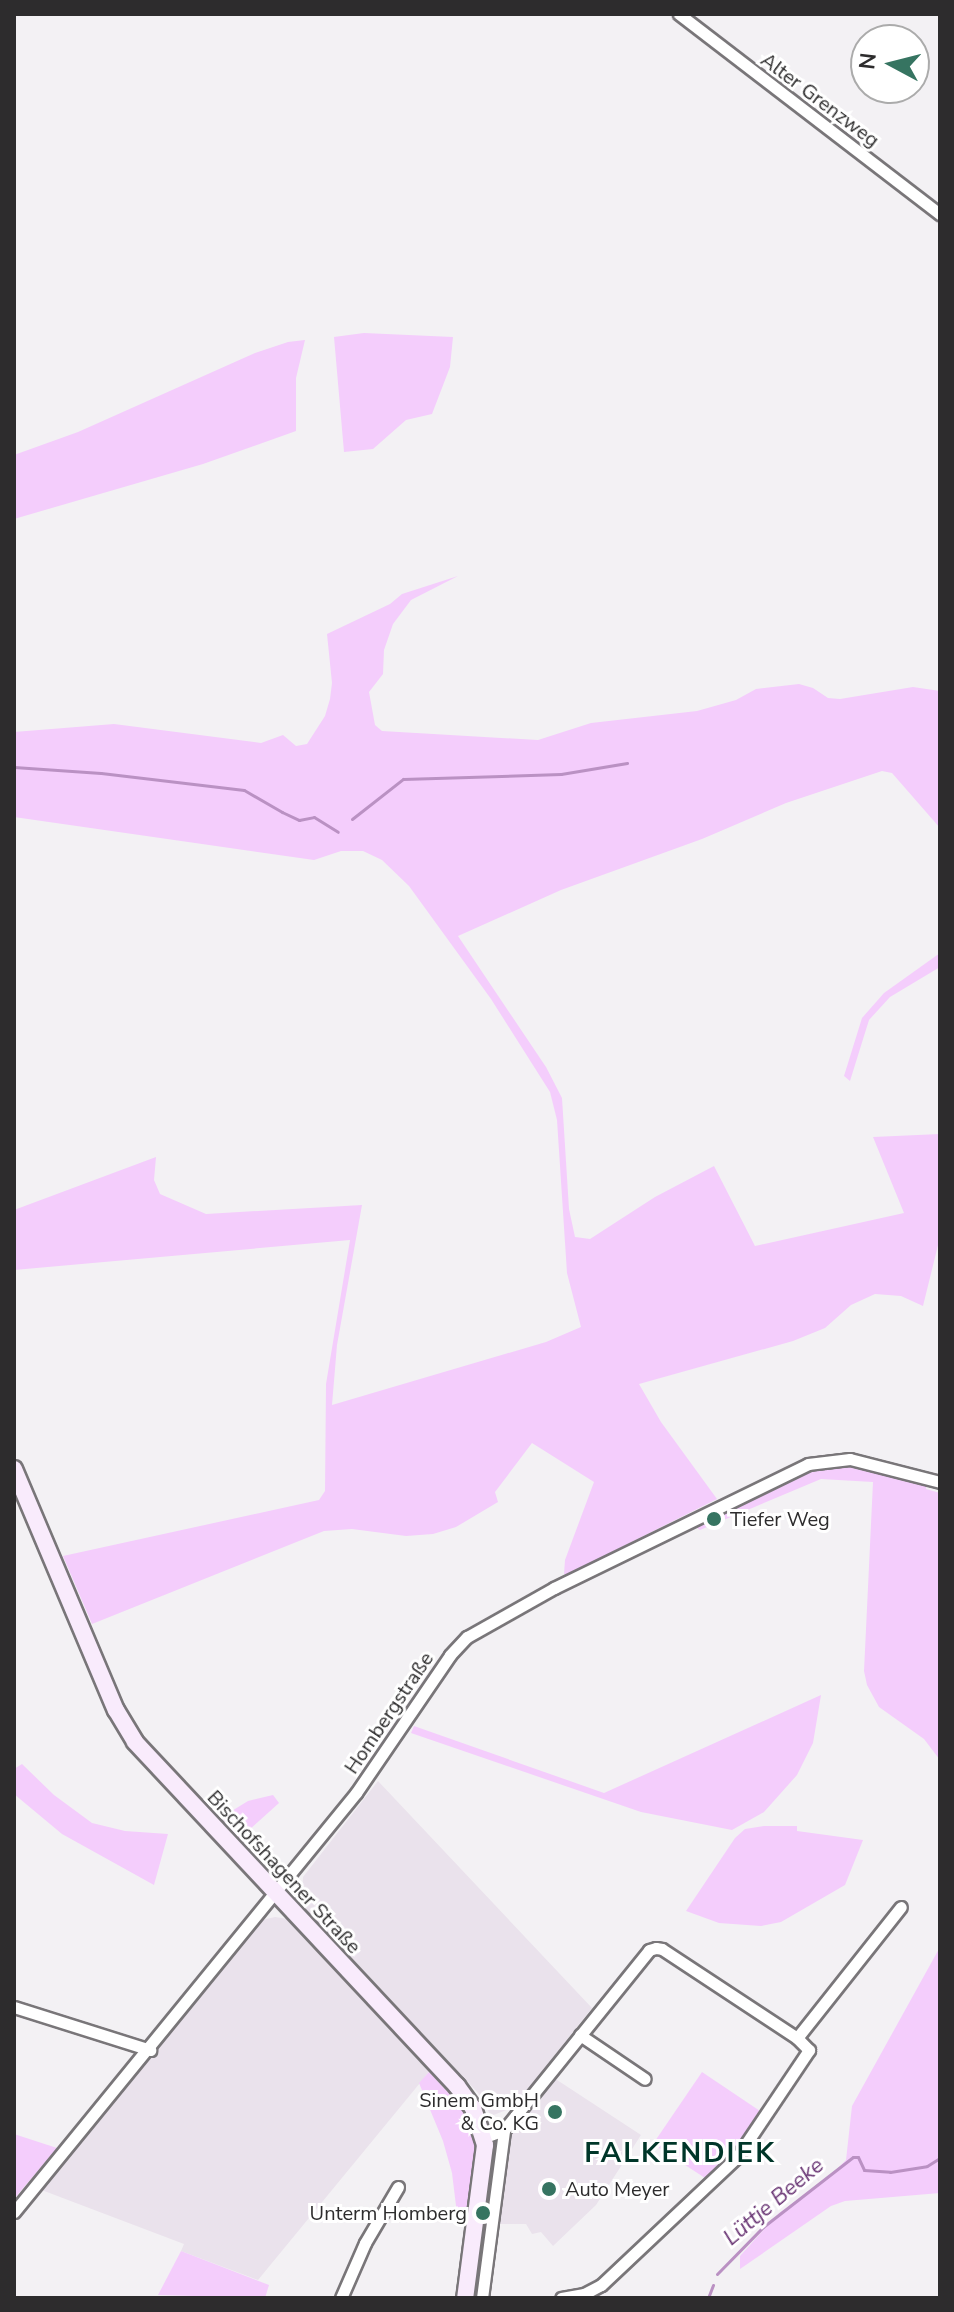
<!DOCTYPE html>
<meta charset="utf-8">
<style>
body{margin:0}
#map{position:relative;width:954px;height:2312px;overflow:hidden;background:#f3f1f4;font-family:"Nunito Sans",sans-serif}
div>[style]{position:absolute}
.built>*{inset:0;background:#eae2ec}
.green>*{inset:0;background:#f4cdfc}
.stream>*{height:3px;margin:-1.5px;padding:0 1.5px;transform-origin:1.5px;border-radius:1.5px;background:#ba91c3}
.roads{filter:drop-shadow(2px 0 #797679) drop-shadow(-2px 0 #797679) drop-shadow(0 2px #797679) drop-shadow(0 -2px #797679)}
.street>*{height:11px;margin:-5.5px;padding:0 5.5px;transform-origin:5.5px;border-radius:5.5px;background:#fff}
.secondary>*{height:16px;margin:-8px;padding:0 8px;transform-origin:8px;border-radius:8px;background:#f9ebfc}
.dots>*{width:22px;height:22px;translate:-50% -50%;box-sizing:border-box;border:4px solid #fff;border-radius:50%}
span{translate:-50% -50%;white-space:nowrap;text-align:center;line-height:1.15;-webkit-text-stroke:6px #fff;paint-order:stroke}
.street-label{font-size:20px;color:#2d2c2d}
.poi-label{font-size:20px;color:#2d2c2d}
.left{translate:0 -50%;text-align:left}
.right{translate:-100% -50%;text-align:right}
.water-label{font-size:22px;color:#693574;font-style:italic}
.district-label{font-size:28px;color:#003629;font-weight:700;letter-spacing:2px}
.frame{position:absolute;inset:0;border:16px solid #2d2c2d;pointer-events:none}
.north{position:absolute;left:850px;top:24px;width:80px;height:80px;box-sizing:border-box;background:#fff;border:2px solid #ababab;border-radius:50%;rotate:277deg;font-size:22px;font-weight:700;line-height:32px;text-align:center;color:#2d2c2d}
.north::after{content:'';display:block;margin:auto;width:28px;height:36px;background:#367461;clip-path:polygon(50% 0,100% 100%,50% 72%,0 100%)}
</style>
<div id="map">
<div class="built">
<div style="clip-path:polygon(378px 1781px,592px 2008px,550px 2061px,554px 2078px,641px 2135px,596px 2205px,553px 2246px,541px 2232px,532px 2234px,526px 2224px,499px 2224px,512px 2127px,509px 2109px,491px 2116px,479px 2094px,302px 1905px,303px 1877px)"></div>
<div style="clip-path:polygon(275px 1917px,288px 1919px,429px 2072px,258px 2280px,181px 2251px,184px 2244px,39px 2189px,262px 1920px)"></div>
</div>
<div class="green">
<div style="clip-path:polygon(364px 333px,453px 337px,450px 367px,432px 414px,406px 420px,373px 449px,344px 452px,334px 337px)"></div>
<div style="clip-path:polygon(305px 340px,296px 378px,296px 431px,203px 464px,14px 519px,14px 455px,78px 432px,255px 353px,288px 342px)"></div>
<div style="clip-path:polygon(458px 576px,411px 600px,393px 624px,384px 650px,383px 674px,369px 692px,375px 725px,382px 731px,538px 740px,591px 723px,697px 711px,736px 700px,756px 689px,799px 684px,813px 688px,828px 698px,840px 699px,913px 687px,940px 691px,940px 828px,892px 773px,882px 771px,786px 803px,702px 839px,561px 890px,458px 936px,546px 1067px,562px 1098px,569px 1209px,575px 1237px,590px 1239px,655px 1197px,714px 1166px,755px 1246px,904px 1213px,873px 1137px,940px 1134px,940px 1237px,923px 1306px,901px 1296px,875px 1294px,851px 1305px,825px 1328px,793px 1341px,639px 1384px,661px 1422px,717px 1499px,568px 1574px,564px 1574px,565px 1560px,594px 1482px,532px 1443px,495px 1492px,498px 1502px,456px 1527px,433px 1534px,406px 1536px,352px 1529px,324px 1531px,92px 1624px,63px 1556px,319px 1500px,325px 1491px,326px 1384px,350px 1240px,14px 1270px,14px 1210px,156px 1157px,154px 1180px,160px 1194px,206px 1214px,362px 1205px,337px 1345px,332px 1405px,546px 1342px,581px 1327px,567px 1273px,557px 1120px,550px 1092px,491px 999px,409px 886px,382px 860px,363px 851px,341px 851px,314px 860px,14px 817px,14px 732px,114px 724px,261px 743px,283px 735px,296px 746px,307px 744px,325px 716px,330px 699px,332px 683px,327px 634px,390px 604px,402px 594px)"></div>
<div style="clip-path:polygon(940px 953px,940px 967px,890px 997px,869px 1020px,850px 1081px,844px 1076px,862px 1018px,884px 993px)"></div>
<div style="clip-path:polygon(850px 1464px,927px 1484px,926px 1489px,940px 1493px,940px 1760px,924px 1739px,879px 1707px,867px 1685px,864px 1671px,873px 1482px,821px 1479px,700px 1530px,697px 1528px,698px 1523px,797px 1473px)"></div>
<div style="clip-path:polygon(821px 1695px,813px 1743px,797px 1775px,764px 1812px,732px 1830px,641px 1812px,411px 1733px,414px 1726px,604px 1793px)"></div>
<div style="clip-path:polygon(22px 1764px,54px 1795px,92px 1823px,125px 1831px,168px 1834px,154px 1885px,62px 1834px,14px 1794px,14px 1769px)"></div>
<div style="clip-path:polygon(273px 1795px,279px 1803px,238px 1840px,222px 1817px,248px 1801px)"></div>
<div style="clip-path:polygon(764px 1826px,797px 1826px,797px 1831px,863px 1840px,845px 1885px,781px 1922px,761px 1926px,719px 1923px,686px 1911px,735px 1838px,745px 1829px)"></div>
<div style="clip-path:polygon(940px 1947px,940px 2193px,845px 2201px,831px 2206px,740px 2269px,740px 2256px,779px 2213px,828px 2178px,846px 2160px,852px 2106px)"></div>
<div style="clip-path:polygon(429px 2072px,456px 2101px,471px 2122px,476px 2139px,466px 2223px,458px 2222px,452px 2173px,443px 2141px,419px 2083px)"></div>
<div style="clip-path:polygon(702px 2072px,763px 2113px,740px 2142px,705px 2178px,653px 2144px)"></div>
<div style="clip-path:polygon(14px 2134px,57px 2148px,14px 2199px)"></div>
<div style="clip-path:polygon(181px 2251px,269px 2285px,265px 2298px,158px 2295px)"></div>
</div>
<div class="stream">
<div style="left:14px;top:767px;width:87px;rotate:3.9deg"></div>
<div style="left:101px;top:773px;width:144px;rotate:6.8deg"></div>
<div style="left:244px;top:790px;width:44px;rotate:30.1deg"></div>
<div style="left:282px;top:812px;width:19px;rotate:25deg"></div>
<div style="left:299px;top:820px;width:15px;rotate:-11deg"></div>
<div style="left:314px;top:817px;width:28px;rotate:32deg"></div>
<div style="left:352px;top:819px;width:65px;rotate:-38.1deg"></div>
<div style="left:403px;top:779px;width:158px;rotate:-1.8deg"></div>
<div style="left:561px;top:774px;width:67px;rotate:-9.5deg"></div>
<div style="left:289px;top:1918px;width:246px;rotate:47.1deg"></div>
<div style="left:477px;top:2264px;width:111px;rotate:-81.2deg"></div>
<div style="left:717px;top:2274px;width:66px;rotate:-45.6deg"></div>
<div style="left:763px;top:2227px;width:114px;rotate:-37.9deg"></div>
<div style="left:853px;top:2157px;width:5px"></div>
<div style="left:858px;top:2157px;width:14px;rotate:65deg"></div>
<div style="left:864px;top:2170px;width:26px;rotate:4deg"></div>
<div style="left:890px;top:2172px;width:37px;rotate:-9deg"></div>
<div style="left:927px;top:2166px;width:15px;rotate:-32deg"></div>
<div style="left:708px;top:2298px;width:14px;rotate:-69deg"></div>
</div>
<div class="roads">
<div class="street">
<div style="left:679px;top:14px;width:329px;rotate:37.5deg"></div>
<div style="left:14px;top:2007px;width:143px;rotate:17.5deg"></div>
<div style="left:580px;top:2035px;width:78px;rotate:34.1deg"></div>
<div style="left:797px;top:2038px;width:167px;rotate:-51.6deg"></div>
<div style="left:504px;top:2130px;width:231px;rotate:-51.1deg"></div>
<div style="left:649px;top:1950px;width:7px;rotate:-16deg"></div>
<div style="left:656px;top:1948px;width:6px;rotate:9deg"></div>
<div style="left:662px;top:1949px;width:162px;rotate:33.4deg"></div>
<div style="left:797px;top:2038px;width:17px;rotate:45deg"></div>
<div style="left:809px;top:2050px;width:129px;rotate:123.9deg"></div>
<div style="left:737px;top:2157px;width:187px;rotate:136.7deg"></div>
<div style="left:601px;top:2285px;width:19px;rotate:152deg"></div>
<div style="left:584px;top:2294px;width:23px;rotate:170deg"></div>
<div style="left:14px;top:2212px;width:541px;rotate:-50.78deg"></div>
<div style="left:356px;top:1793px;width:167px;rotate:-55.7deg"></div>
<div style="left:450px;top:1655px;width:25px;rotate:-47deg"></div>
<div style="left:467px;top:1637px;width:100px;rotate:-29.4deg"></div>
<div style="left:554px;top:1588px;width:283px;rotate:-26deg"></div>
<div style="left:808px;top:1464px;width:42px;rotate:-6.8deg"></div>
<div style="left:850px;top:1459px;width:93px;rotate:14.3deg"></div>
<div style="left:341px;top:2298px;width:60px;rotate:-66.4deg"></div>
<div style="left:365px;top:2243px;width:65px;rotate:-59.5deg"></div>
<div style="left:482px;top:2298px;width:169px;rotate:-82.5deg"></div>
<div style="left:504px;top:2130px;width:20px;rotate:160deg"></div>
</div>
<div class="secondary">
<div style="left:14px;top:1469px;width:262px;rotate:67.1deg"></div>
<div style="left:116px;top:1710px;width:37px;rotate:59deg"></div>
<div style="left:135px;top:1742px;width:471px;rotate:46.9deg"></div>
<div style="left:457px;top:2086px;width:27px;rotate:54deg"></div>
<div style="left:473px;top:2108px;width:39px;rotate:72deg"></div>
<div style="left:485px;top:2145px;width:154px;rotate:97.4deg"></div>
</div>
</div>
<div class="dots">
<div style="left:714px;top:1519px;background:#367461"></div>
<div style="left:555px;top:2112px;background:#367461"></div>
<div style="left:549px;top:2189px;background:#367461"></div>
<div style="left:483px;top:2213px;background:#367461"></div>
</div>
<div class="street-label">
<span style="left:820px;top:100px;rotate:37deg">Alter Grenzweg</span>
<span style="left:389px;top:1713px;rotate:-56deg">Hombergstraße</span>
<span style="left:284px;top:1872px;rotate:47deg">Bischofshagener Straße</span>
</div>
<div class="poi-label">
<span class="left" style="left:730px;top:1519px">Tiefer Weg</span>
<span class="right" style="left:539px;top:2112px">Sinem GmbH<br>&amp; Co. KG</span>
<span class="left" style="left:565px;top:2189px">Auto Meyer</span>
<span class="right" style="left:467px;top:2213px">Unterm Homberg</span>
</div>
<div class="water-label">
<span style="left:774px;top:2202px;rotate:-40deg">Lüttje Beeke</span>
</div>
<div class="district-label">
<span style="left:680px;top:2153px">FALKENDIEK</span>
</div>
<div class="frame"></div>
<div class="north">N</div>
</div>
